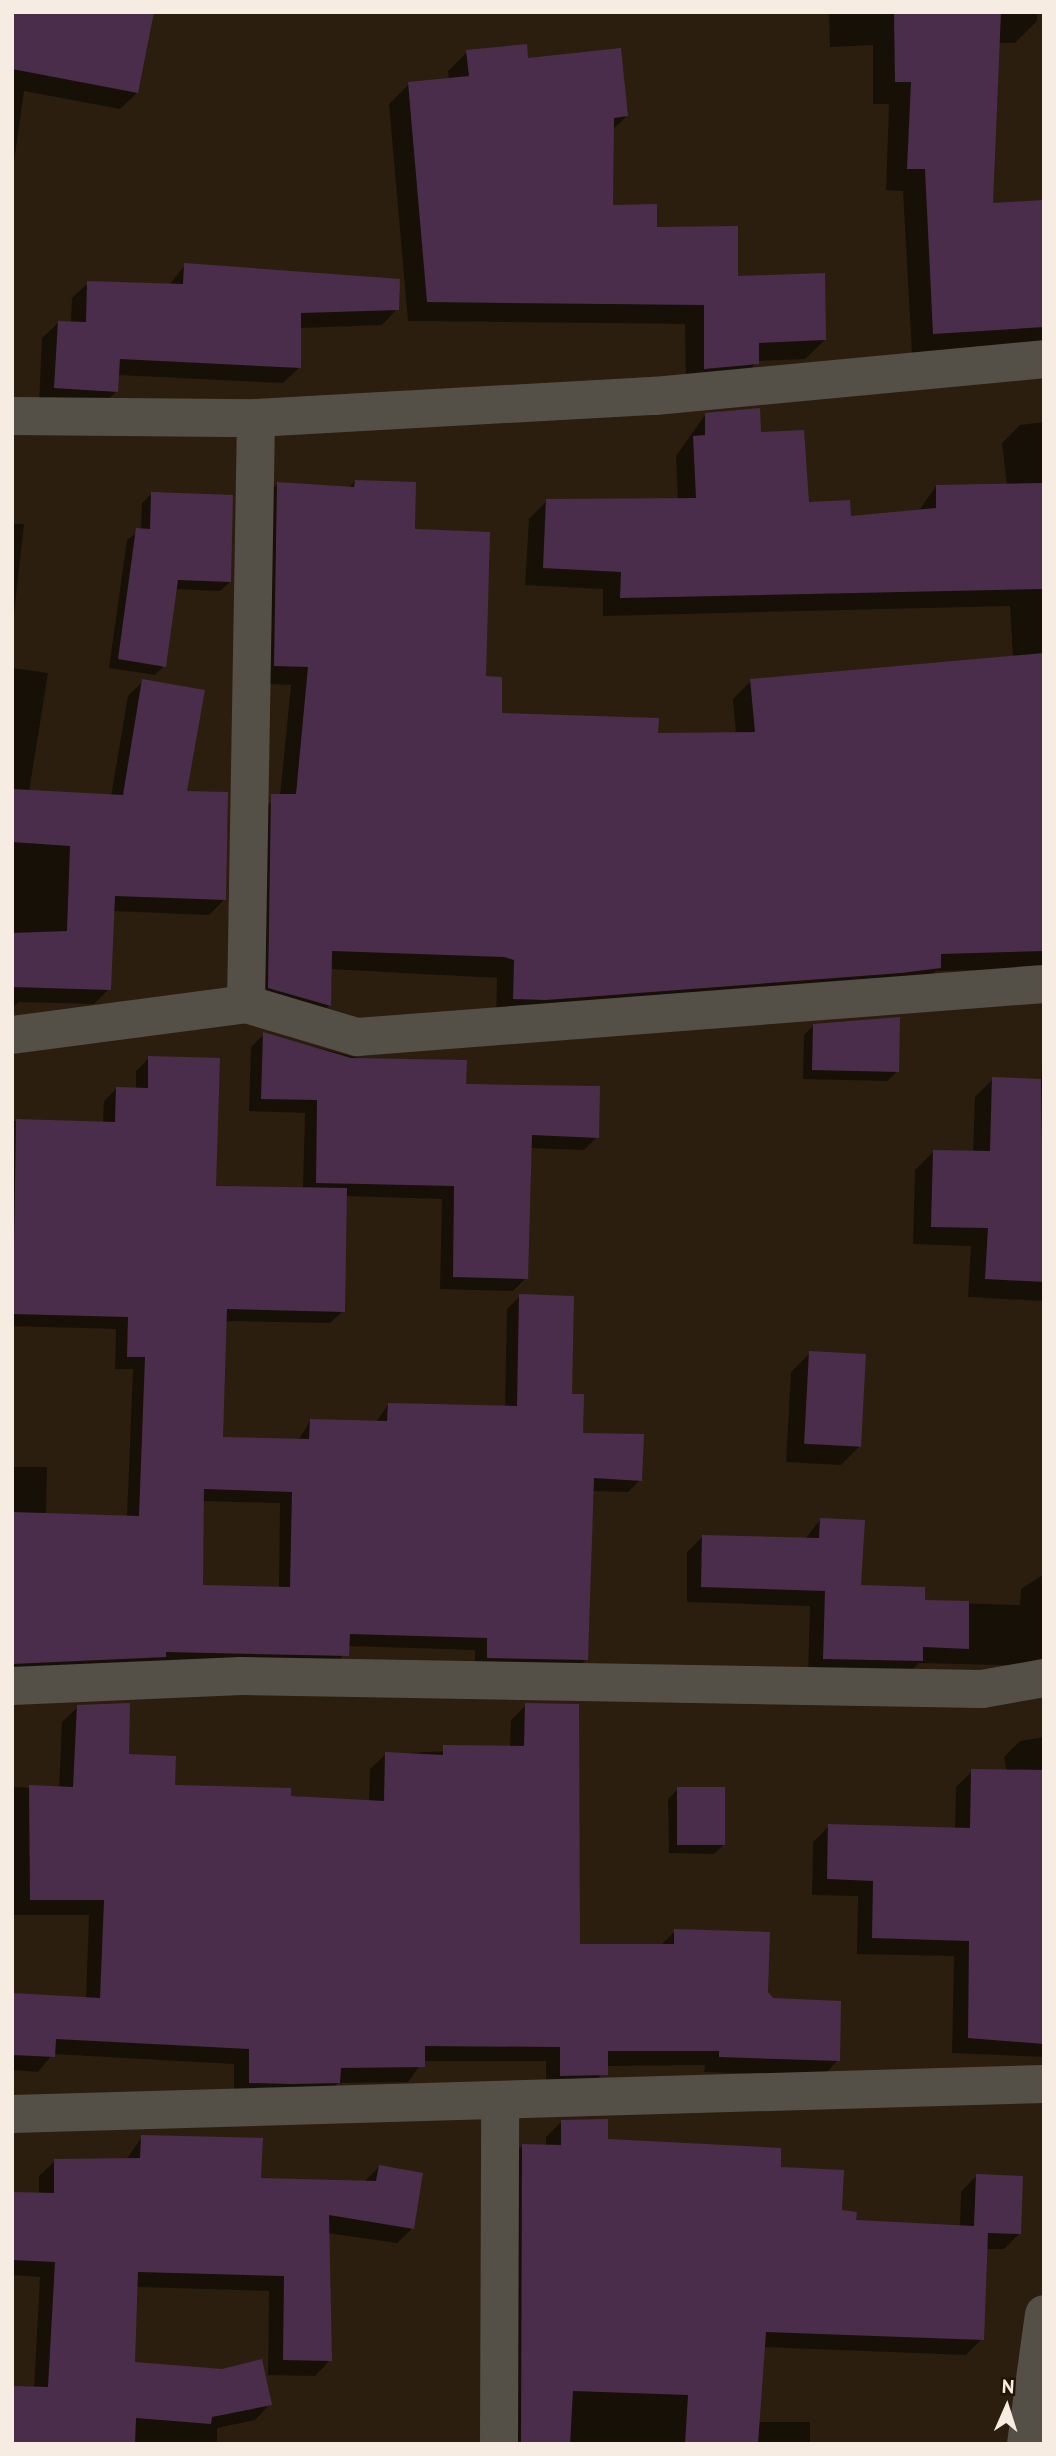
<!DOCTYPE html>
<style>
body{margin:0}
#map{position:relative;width:1056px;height:2456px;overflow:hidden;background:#2c1e0e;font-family:"PT Sans",sans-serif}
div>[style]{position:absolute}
.shadow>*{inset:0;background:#0007}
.building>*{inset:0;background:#4a2d4b;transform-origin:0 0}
.minor>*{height:38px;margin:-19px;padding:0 19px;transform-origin:19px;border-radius:19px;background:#555047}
span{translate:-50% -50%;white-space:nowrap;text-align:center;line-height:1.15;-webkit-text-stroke:5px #221405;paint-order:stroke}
.frame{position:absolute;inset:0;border:14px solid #f6ece2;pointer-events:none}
.north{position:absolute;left:972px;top:2372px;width:70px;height:70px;-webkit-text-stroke:5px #221405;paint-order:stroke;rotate:3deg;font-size:19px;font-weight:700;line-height:28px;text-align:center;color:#f6ece2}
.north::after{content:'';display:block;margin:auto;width:24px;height:32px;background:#f6ece2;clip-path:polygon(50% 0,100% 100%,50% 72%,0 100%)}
</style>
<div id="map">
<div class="shadow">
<div style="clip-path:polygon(12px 12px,137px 93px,120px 109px,24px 91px,12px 177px)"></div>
<div style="clip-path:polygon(829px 12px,1037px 12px,1037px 21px,1015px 43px,998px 43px,992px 205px,1044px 202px,1044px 348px,912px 355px,903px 191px,886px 190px,889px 104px,873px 104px,873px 45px,830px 47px)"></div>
<div style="clip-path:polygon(467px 52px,527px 60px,627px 116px,612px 130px,611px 206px,736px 278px,825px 340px,805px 359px,758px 361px,738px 383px,686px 388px,685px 324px,408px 321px,389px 104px,409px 84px,449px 80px,448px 71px)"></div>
<div style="clip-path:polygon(185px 265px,397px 309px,382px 325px,299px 328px,299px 368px,283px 383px,117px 375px,117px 391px,101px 407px,39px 404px,42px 338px,58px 323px,71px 323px,72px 298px,88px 283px,169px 285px)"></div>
<div style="clip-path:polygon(705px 415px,759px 434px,808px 504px,849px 518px,918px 512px,936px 486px,1007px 485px,1002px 443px,1020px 425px,1044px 422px,1044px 968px,936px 971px,921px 986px,496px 1017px,497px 978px,330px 969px,329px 1006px,311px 1024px,251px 1006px,254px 813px,280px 796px,291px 685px,256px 683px,259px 502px,277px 484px,348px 489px,355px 481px,413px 531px,500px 714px,657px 734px,736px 734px,733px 699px,751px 681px,1013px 658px,1010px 606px,603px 616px,603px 589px,525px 585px,529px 519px,547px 501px,678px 500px,676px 456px)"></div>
<div style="clip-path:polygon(152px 493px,230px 582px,220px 591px,175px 589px,164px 666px,155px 675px,109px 668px,127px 540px,141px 530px,142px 503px)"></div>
<div style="clip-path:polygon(12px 524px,24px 524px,12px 632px)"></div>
<div style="clip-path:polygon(12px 668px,48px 673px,29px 792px,111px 796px,128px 696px,143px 681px,224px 900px,209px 915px,113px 911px,109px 989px,94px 1004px,19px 1002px,12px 1008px)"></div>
<div style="clip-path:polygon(1044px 1017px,1044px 1301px,968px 1297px,971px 1246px,913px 1244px,915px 1170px,933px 1152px,973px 1153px,975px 1097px,993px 1079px,1041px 1081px)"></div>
<div style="clip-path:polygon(814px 1025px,897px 1072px,887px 1081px,803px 1079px,804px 1035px)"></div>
<div style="clip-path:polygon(evenodd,264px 1034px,464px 1085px,597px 1137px,584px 1150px,530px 1148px,526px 1278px,513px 1291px,440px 1289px,442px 1199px,345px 1196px,343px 1311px,330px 1323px,225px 1321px,221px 1439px,298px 1441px,310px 1421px,376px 1422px,388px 1405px,505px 1408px,507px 1309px,520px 1296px,570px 1395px,581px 1435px,640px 1480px,628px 1492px,592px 1491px,586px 1659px,574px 1672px,475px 1670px,475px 1650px,348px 1646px,335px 1668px,12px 1679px,12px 1467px,47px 1467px,46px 1514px,127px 1517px,133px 1369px,115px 1369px,116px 1329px,12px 1326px,12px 1121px,103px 1123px,104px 1101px,116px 1089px,136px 1090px,136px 1071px,149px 1058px,214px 1187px,303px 1189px,305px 1113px,249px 1111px,251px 1047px,264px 1034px,202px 1501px,280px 1503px,279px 1588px,201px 1586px,202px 1501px)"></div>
<div style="clip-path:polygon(810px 1353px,860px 1446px,841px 1465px,786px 1462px,791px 1372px)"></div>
<div style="clip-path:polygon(820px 1520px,859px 1586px,923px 1602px,1020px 1605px,1021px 1589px,1044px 1574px,1044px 1666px,919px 1663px,906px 1676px,808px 1674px,810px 1606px,687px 1602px,687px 1552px,703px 1536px,805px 1539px)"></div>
<div style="clip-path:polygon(526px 1705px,579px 1945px,660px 1946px,675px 1931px,766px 1993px,838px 2060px,823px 2076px,704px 2072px,705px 2065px,606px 2066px,591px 2090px,546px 2091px,546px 2061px,423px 2061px,408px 2082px,338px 2083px,323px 2097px,234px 2098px,234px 2064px,53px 2054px,38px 2072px,12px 2070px,12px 1995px,86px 1999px,89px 1915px,14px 1915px,12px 1945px,12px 1787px,59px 1789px,62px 1722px,78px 1707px,127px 1756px,173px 1787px,369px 1802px,370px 1769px,386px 1754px,510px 1748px,511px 1720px)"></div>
<div style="clip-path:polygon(1044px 1737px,1044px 2057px,952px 2053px,954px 1956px,857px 1954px,858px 1896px,812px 1895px,813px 1842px,829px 1826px,955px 1829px,956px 1787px,972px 1771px,1007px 1772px,1004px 1757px,1020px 1741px)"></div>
<div style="clip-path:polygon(678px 1789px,724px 1845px,714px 1854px,669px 1853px,668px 1799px)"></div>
<div style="clip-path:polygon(561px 2122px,607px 2141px,779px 2169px,854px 2222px,960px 2227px,961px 2192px,976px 2176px,1019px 2234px,1004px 2249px,985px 2249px,982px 2339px,966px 2355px,763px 2347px,758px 2422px,810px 2422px,810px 2444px,504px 2444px,507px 2161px,522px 2146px,546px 2147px,546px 2137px)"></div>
<div style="clip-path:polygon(142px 2137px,259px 2180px,363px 2183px,379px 2167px,413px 2228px,397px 2243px,327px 2233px,330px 2360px,315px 2376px,268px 2375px,269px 2291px,136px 2287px,134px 2363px,270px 2404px,255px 2420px,217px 2428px,217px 2444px,12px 2444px,34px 2388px,40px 2277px,12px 2275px,12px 2194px,39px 2195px,39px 2176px,55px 2161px,126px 2160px)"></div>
</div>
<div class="building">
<div style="clip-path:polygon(12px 12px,154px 12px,138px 93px,12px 69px)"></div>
<div style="clip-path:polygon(894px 12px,1001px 12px,993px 203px,1044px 200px,1044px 327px,933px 334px,925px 169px,907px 169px,911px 82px,895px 82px)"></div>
<div style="clip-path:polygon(527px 44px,528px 58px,621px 48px,628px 116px,614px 118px,613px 205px,657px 204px,657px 227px,738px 226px,738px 276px,825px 273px,826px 340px,759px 343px,759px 364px,704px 369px,704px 305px,427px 302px,408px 82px,469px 76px,466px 50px)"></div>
<div style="clip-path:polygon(184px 263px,400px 279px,399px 310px,301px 313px,301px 368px,120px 359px,118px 392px,54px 388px,58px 321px,86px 322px,87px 281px,183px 284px)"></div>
<div style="clip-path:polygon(760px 408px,761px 432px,804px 430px,809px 502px,850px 500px,851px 516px,936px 508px,936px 485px,1044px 483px,1044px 589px,620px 598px,621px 572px,543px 568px,546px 499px,696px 498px,693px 436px,705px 435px,705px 413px)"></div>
<div style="clip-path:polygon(355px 480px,416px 482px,415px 529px,490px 532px,486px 676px,502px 677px,502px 713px,659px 718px,658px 733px,755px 732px,750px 679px,1044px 653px,1044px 951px,941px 954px,941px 968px,901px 973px,546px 1000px,513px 999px,514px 960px,504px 957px,332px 951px,331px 1006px,268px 988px,271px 794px,296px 794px,308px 667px,274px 666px,277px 482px,354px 487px)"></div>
<div style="clip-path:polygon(151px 492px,233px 495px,231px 582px,178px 580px,166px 667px,118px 659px,136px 528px,150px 529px)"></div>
<div style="clip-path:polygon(142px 679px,205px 690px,187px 791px,228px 792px,226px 900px,115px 896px,111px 990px,12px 987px,12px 933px,67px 931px,70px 846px,12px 842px,12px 789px,123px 795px)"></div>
<div style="clip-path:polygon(900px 1017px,899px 1072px,812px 1070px,813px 1024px)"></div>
<div style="clip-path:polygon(263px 1032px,351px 1058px,467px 1060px,466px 1084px,600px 1086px,599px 1138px,532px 1135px,528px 1279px,453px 1277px,454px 1186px,316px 1183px,317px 1100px,261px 1099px)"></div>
<div style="clip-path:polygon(evenodd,148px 1056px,220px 1058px,216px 1186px,347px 1188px,345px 1312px,227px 1309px,223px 1437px,309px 1439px,310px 1419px,387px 1421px,388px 1403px,517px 1406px,519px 1294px,574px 1296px,572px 1394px,584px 1394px,583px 1433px,644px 1434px,642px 1481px,594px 1478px,588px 1660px,487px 1658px,487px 1638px,350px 1634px,349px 1656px,166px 1652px,166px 1657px,12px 1664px,12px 1512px,139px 1516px,145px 1357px,127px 1357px,128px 1317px,13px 1314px,16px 1119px,115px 1122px,116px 1087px,148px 1088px,148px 1056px,204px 1489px,292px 1492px,290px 1587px,203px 1585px,204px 1489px)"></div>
<div style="clip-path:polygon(992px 1077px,1041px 1079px,1044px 1282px,985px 1279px,988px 1228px,931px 1227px,933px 1150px,990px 1151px)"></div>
<div style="left:809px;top:1351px;width:57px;height:93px;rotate:3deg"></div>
<div style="clip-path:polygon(820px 1518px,865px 1520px,861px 1585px,925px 1587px,925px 1600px,969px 1601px,969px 1649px,923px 1647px,923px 1661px,823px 1659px,825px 1591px,701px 1587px,702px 1535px,819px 1538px)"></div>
<div style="clip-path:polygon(130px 1703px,129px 1754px,176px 1756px,175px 1785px,291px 1788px,291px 1796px,384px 1801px,385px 1752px,443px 1755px,443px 1745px,524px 1746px,525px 1703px,579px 1704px,580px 1944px,674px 1944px,674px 1929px,770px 1932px,768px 1992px,773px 1998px,841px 2001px,840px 2061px,719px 2057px,719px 2051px,608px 2051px,608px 2075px,560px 2076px,560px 2047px,425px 2046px,425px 2067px,341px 2068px,340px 2083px,292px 2084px,249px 2083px,249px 2049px,56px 2039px,55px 2057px,12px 2055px,12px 1993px,100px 1998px,104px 1900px,30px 1900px,29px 1785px,73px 1787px,77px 1705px)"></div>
<div style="clip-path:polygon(971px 1769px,1044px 1770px,1044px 2044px,968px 2038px,969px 1941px,872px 1938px,873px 1881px,827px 1879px,828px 1824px,970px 1828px)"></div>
<div style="left:725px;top:1787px;width:58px;height:48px;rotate:90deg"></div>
<div style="clip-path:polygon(608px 2119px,608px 2139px,781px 2148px,781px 2167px,844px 2170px,842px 2210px,857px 2212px,856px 2220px,974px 2226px,976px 2174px,1023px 2176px,1021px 2234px,988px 2233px,984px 2340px,766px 2332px,758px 2444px,685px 2444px,688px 2395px,573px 2391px,570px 2444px,521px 2444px,522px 2144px,561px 2145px,561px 2120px)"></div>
<div style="clip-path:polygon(141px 2135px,263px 2138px,261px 2178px,376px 2181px,379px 2165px,423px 2173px,414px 2229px,329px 2215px,332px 2361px,283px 2360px,284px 2276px,138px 2272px,135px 2362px,222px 2369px,262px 2359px,272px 2405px,212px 2417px,211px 2424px,136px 2418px,135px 2444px,12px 2444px,12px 2386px,48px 2387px,55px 2262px,12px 2260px,12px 2192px,54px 2193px,54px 2159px,140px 2158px)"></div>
</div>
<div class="minor">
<div style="left:12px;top:416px;width:244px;rotate:0.5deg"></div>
<div style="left:256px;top:418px;width:400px;rotate:-3.2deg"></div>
<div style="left:655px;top:396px;width:391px;rotate:-5.4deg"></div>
<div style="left:246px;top:1004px;width:586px;rotate:-89.02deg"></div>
<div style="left:12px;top:1035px;width:236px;rotate:-7.5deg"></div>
<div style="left:246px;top:1004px;width:116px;rotate:16.6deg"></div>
<div style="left:357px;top:1037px;width:689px;rotate:-4.41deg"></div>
<div style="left:12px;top:1686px;width:229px;rotate:-2.5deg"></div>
<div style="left:241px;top:1676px;width:741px;rotate:1.01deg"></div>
<div style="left:982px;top:1689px;width:63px;rotate:-10.1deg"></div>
<div style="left:12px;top:2114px;width:1032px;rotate:-1.67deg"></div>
<div style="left:499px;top:2444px;width:341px;rotate:-89.8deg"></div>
<div style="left:1026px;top:2444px;width:131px;rotate:-82.1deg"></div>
</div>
<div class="frame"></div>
<div class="north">N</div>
</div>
